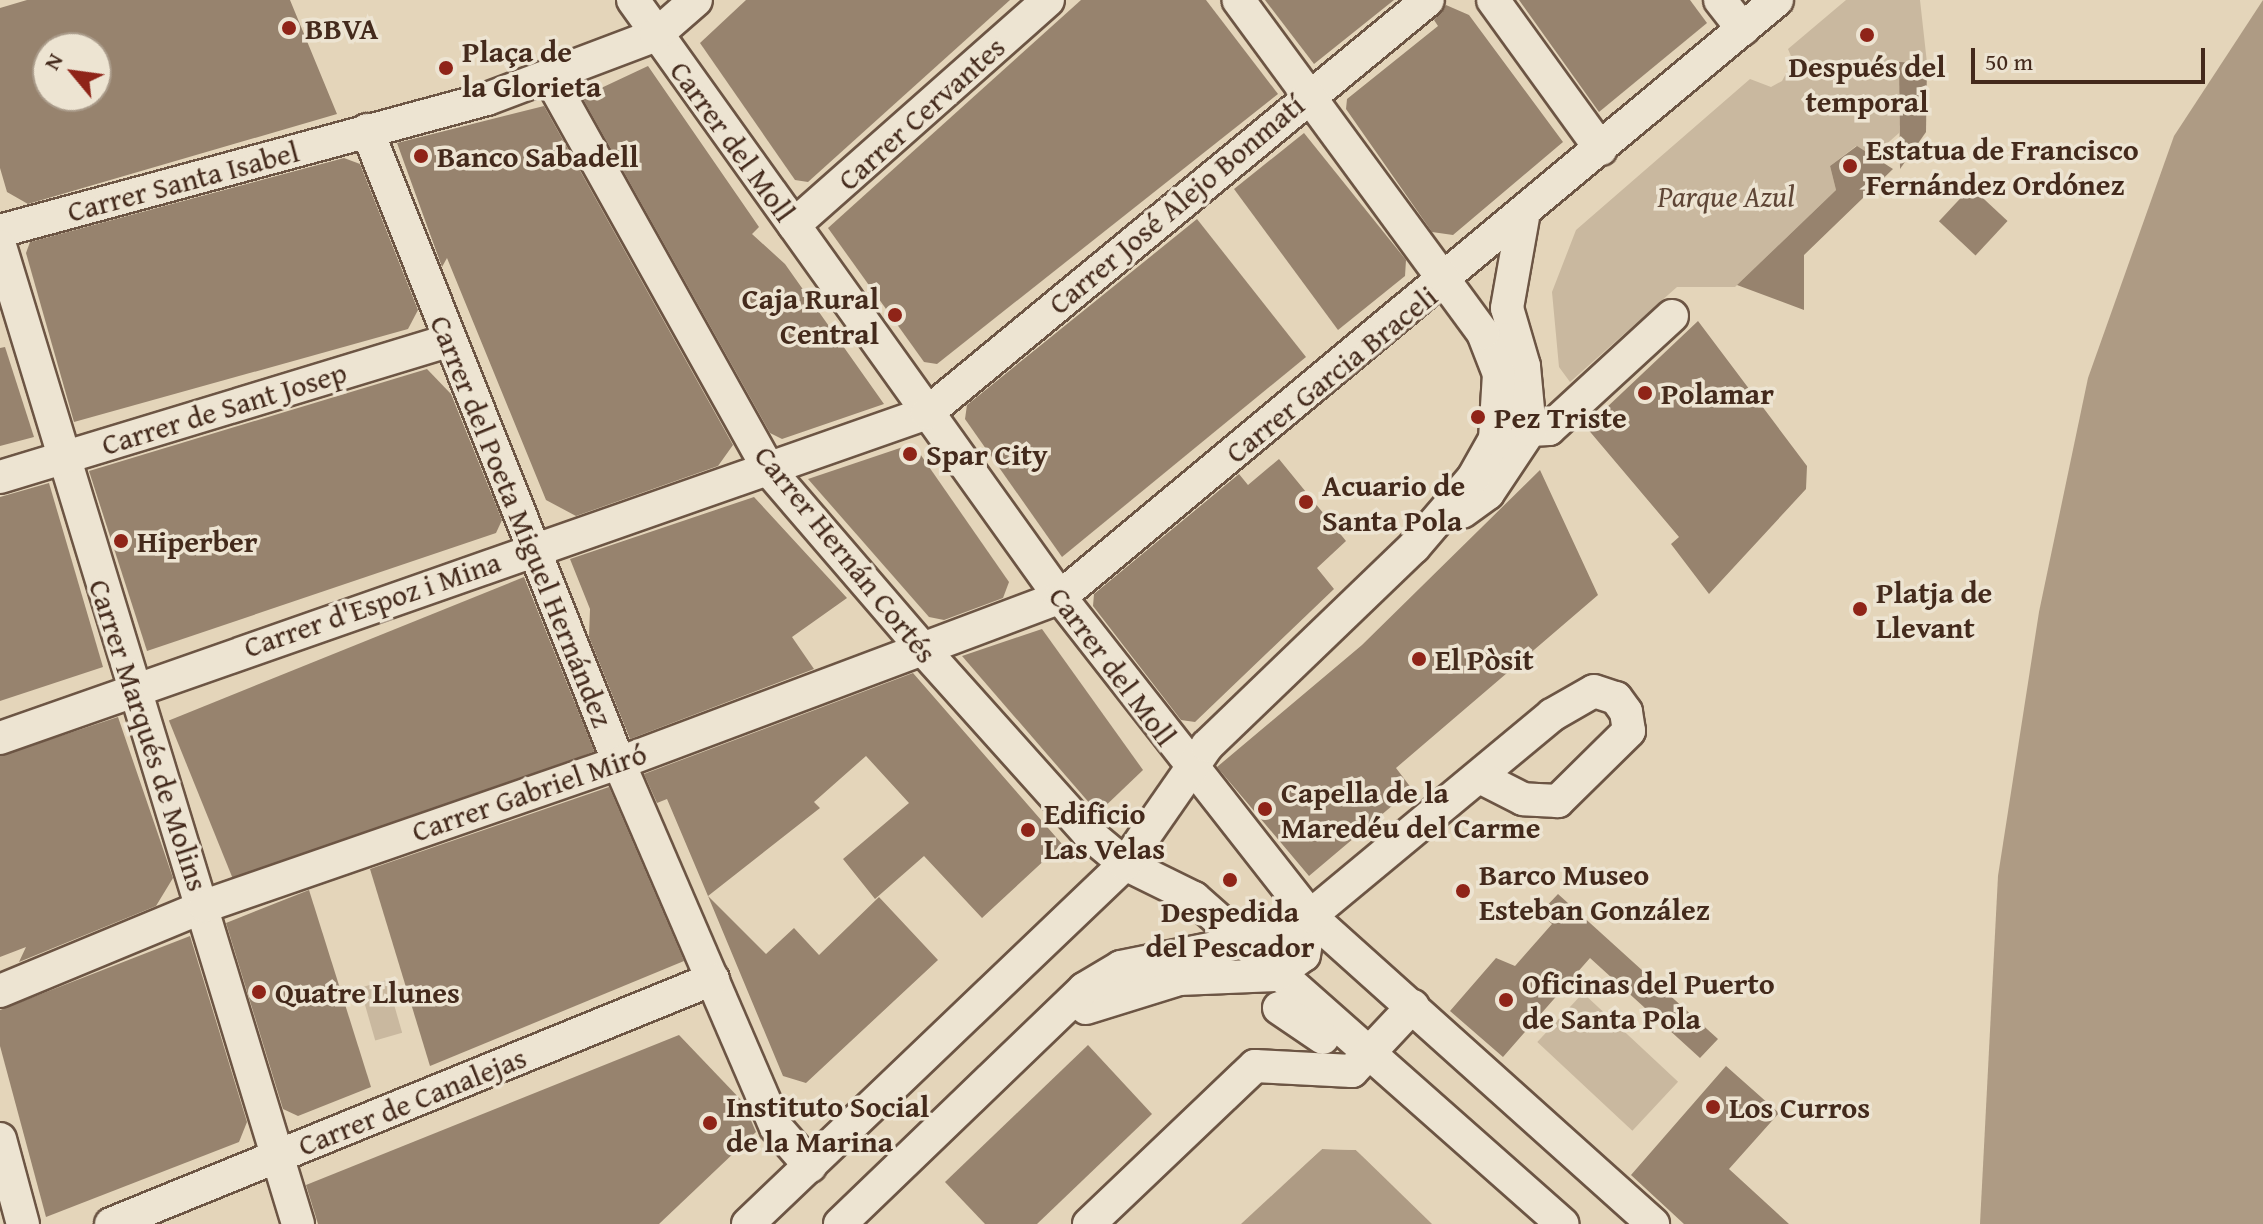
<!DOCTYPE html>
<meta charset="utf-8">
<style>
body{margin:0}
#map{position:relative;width:2263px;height:1224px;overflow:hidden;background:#e4d5ba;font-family:"Gentium Book Plus",serif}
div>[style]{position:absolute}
.green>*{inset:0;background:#c9b89f;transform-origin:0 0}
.water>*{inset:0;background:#ae9b84}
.pier>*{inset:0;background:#e4d5ba}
.building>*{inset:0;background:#97836e;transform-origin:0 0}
.roads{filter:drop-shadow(2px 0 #6c5544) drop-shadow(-2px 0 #6c5544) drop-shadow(0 2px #6c5544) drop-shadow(0 -2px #6c5544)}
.minor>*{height:32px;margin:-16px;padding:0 16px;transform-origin:16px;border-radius:16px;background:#ede4d2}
.dots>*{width:22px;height:22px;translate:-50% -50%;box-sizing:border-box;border:4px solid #ede4d2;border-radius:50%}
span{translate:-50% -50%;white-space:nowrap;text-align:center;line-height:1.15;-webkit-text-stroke:7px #ede4d2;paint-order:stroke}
.poi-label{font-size:30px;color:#442a1c;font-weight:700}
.left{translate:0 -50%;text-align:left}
.right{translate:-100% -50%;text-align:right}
.street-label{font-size:30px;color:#442a1c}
.park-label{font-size:30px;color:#5f4636;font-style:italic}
.north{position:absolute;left:32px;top:32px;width:80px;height:80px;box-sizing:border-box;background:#ede4d2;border:2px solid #a99a89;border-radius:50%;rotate:299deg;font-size:22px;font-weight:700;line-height:32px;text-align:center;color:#442a1c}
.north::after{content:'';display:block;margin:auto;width:28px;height:36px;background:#8f2418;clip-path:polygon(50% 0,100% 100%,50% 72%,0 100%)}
.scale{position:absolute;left:1971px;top:48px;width:234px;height:36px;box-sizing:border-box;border:4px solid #442a1c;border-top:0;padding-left:10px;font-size:24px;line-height:28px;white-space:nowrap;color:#442a1c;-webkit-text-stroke:6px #ede4d2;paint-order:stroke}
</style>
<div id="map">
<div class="green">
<div style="clip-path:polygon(1846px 0,1920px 0,1927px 63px,1899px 62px,1899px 133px,1873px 156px,1856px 146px,1830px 166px,1836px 190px,1735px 287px,1677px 287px,1570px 382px,1559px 367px,1552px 292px,1576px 230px,1750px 79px,1771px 87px,1782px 81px,1793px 61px,1788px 49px)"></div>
<div style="left:387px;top:980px;width:55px;height:28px;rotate:74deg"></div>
<div style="left:1583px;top:993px;width:130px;height:67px;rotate:43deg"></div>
</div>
<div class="water">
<div style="clip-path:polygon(2263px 0,2263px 1224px,1980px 1224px,1998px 876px,2039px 612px,2088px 378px,2174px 136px)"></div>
<div style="clip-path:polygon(1322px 1149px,1356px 1150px,1432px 1224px,1241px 1224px)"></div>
</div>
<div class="pier">
<div style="clip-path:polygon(1322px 1145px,1358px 1146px,1436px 1224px,1356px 1150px,1322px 1149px,1237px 1224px)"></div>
</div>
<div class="building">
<div style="clip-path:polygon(evenodd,27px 0,290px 0,337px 114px,28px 204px,7px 192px,0 168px,0 8px,27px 0,48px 48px,96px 48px,96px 96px,48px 96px,48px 48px)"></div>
<div style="clip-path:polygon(746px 0,1010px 0,808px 182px,795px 180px,700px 43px)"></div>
<div style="clip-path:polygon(1081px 0,1206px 0,1278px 94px,937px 364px,924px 362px,828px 228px)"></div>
<div style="clip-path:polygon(1265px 0,1394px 0,1314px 64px)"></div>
<div style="clip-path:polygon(1519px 0,1690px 0,1707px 23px,1599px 112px)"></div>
<div style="clip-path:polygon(1446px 5px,1469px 15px,1563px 142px,1453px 235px,1432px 232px,1346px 109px,1347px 99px,1438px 26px,1434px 20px)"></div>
<div style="clip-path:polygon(1899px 62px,1927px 63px,1926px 132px,1900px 169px)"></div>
<div style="clip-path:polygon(648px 66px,759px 227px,752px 234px,785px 264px,884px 404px,782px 439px,770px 433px,582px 97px)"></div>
<div style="clip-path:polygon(544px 106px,733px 445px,718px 466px,576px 516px,546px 500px,447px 258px,442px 267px,397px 143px)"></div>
<div style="clip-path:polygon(1304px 133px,1406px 260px,1405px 276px,1338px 330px,1234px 189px)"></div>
<div style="clip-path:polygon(1857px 146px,1893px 169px,1804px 255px,1804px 310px,1737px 285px,1836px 190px,1830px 166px)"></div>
<div style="clip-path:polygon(344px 158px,360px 164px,418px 310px,408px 329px,74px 422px,26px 253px,30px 242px)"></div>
<div style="left:1971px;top:187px;width:50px;height:47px;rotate:43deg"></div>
<div style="clip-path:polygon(1197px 219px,1306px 357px,1062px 557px,965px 419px,967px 405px)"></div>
<div style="clip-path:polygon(1698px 321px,1807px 466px,1806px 489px,1709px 594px,1671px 544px,1679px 537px,1586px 427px)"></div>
<div style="clip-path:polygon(5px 347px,34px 437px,0 446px,0 348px)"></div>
<div style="clip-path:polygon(427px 369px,451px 394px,502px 520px,496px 533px,147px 651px,89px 471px)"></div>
<div style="clip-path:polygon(906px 446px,918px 451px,1009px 582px,1003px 598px,944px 620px,929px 617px,808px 479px)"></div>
<div style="clip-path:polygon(1279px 459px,1346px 541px,1317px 568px,1334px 589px,1195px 722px,1181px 720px,1093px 606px,1094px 594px,1239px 474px,1248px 485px)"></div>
<div style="clip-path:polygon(1540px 470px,1598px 595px,1396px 768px,1412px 789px,1309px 876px,1217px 767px,1362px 645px)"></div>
<div style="clip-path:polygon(49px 483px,103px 667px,0 701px,0 497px)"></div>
<div style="clip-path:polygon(754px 497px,847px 598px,792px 637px,814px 669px,630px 739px,589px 637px,590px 609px,570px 559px)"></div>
<div style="left:524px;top:577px;width:188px;height:383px;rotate:68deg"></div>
<div style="clip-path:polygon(1042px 629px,1143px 770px,1098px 813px,962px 656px)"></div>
<div style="clip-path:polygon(913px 673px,1062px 844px,982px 918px,924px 856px,875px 899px,843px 859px,909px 803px,866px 756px,814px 802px,820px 808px,708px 896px,667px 799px,657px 803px,644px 774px)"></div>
<div style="clip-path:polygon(118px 717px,173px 878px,156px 906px,19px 962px,26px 947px,0 957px,0 756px)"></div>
<div style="clip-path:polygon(609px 787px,684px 961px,430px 1066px,370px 869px)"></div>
<div style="clip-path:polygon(309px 890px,371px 1087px,298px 1116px,283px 1109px,226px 923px)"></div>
<div style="clip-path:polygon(1558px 894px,1718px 1039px,1700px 1058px,1590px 958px,1503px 1057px,1450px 1011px,1496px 958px,1515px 966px,1552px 924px,1540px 913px)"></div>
<div style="clip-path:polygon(708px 896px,766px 954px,794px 928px,819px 955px,879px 897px,938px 960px,806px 1083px,783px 1076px)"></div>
<div style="clip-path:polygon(190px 936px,247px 1122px,239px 1142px,46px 1217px,0 1046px,0 1010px)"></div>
<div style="clip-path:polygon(679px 1035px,743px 1102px,756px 1132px,659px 1224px,318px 1224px,306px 1185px)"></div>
<div style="clip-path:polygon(1088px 1045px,1152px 1114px,1037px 1224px,985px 1224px,945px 1182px)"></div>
<div style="clip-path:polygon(1726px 1066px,1779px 1113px,1729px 1169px,1789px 1224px,1684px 1224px,1631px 1175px)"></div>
</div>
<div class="roads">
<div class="minor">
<div style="left:633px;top:0;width:734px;rotate:54.43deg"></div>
<div style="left:1060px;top:597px;width:405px;rotate:51.9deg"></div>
<div style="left:1310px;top:916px;width:461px;rotate:41.9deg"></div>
<div style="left:1493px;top:0;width:184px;rotate:54.1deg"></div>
<div style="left:1720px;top:0;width:37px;rotate:52deg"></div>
<div style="left:550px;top:78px;width:449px;rotate:60.8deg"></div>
<div style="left:769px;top:470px;width:235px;rotate:49.3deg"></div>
<div style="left:922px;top:648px;width:249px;rotate:48.1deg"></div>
<div style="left:1088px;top:833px;width:48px;rotate:40deg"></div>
<div style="left:1125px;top:864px;width:77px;rotate:26.2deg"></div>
<div style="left:1194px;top:898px;width:492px;rotate:41.5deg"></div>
<div style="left:367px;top:130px;width:681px;rotate:68.29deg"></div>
<div style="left:619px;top:763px;width:396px;rotate:66.7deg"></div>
<div style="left:776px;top:1127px;width:52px;rotate:48.9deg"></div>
<div style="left:794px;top:225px;width:339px;rotate:-41.5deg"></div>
<div style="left:0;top:231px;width:505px;rotate:-15.17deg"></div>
<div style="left:487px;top:99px;width:181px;rotate:-20.7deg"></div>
<div style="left:656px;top:35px;width:53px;rotate:-41.2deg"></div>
<div style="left:0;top:246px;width:1022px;rotate:73.05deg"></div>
<div style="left:1530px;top:430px;width:19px;rotate:-3deg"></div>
<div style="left:1549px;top:429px;width:167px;rotate:-42.6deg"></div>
<div style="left:0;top:477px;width:469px;rotate:-16.9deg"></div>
<div style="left:1462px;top:512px;width:32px;rotate:-36deg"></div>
<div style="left:1488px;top:493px;width:76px;rotate:-56.3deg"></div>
<div style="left:1530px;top:430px;width:64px;rotate:-95.4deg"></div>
<div style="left:1524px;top:366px;width:60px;rotate:-106.3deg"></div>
<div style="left:1507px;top:308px;width:92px;rotate:-80deg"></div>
<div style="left:0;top:738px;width:982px;rotate:-19.32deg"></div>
<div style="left:927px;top:413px;width:649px;rotate:-39.5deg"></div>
<div style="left:0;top:991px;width:222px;rotate:-22.5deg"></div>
<div style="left:205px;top:906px;width:438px;rotate:-19.1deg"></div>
<div style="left:619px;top:763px;width:471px;rotate:-20.6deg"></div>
<div style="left:1060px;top:597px;width:933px;rotate:-39.78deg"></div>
<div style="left:1086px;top:1008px;width:97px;rotate:-17.3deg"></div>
<div style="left:1179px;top:979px;width:97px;rotate:-2.4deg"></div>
<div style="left:1276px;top:975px;width:34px;rotate:-36deg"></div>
<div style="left:1304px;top:955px;width:39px;rotate:-81deg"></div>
<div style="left:1279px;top:1008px;width:53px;rotate:34.3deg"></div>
<div style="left:0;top:1139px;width:88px;rotate:74.9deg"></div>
<div style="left:111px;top:1224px;width:650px;rotate:-22.15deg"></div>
<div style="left:748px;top:1224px;width:521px;rotate:-43.68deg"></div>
<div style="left:1125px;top:864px;width:144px;rotate:-55.2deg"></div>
<div style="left:1207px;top:746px;width:287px;rotate:-43.9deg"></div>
<div style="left:1414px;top:547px;width:91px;rotate:-49.5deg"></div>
<div style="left:1473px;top:478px;width:45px;rotate:-60.6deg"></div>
<div style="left:1495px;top:439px;width:65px;rotate:-86.5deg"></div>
<div style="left:1499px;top:374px;width:44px;rotate:-111.3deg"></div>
<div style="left:1483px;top:333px;width:413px;rotate:-126.3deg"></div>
<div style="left:840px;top:1224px;width:339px;rotate:-43.9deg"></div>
<div style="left:1084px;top:989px;width:43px;rotate:-30.7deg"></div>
<div style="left:1121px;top:967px;width:155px;rotate:-11.5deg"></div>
<div style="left:1273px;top:936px;width:42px;rotate:-28.4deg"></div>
<div style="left:1310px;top:916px;width:315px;rotate:-39.7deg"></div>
<div style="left:1552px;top:715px;width:48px;rotate:-29.7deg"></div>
<div style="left:1594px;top:691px;width:23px;rotate:18deg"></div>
<div style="left:1616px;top:698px;width:17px;rotate:54deg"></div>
<div style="left:1626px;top:712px;width:19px;rotate:81deg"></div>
<div style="left:1629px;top:731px;width:100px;rotate:135.4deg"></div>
<div style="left:1558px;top:801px;width:35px;rotate:-177deg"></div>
<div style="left:1523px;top:799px;width:48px;rotate:-152.9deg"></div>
<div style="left:1089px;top:1224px;width:229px;rotate:-43.6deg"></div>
<div style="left:1255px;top:1066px;width:97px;rotate:3deg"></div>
<div style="left:1352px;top:1071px;width:89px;rotate:-46.8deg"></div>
</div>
</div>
<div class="dots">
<div style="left:289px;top:28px;background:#8f2418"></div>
<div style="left:1867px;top:35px;background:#8f2418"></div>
<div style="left:446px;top:68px;background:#8f2418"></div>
<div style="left:421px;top:156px;background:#8f2418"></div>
<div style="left:1850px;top:166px;background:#8f2418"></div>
<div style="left:895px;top:315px;background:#8f2418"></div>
<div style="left:1645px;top:393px;background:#8f2418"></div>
<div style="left:1478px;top:417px;background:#8f2418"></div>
<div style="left:910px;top:454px;background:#8f2418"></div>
<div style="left:1306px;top:502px;background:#8f2418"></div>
<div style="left:121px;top:541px;background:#8f2418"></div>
<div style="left:1860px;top:609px;background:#8f2418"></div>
<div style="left:1419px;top:659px;background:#8f2418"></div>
<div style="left:1265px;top:809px;background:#8f2418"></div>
<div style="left:1028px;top:830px;background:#8f2418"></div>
<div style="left:1230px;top:880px;background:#8f2418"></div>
<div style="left:1463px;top:891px;background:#8f2418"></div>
<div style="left:259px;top:992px;background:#8f2418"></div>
<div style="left:1506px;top:1000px;background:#8f2418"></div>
<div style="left:1713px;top:1107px;background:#8f2418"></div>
<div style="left:710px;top:1123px;background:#8f2418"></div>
</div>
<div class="poi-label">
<span class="left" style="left:305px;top:28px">BBVA</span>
<span class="left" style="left:462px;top:68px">Plaça de<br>la Glorieta</span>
<span style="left:1867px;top:83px">Después del<br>temporal</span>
<span class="left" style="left:1866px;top:166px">Estatua de Francisco<br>Fernández Ordónez</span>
<span class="left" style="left:437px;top:156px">Banco Sabadell</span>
<span class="right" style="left:879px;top:315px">Caja Rural<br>Central</span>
<span class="left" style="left:1661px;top:393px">Polamar</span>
<span class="left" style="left:1494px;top:417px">Pez Triste</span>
<span class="left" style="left:926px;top:454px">Spar City</span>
<span class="left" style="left:1322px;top:502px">Acuario de<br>Santa Pola</span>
<span class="left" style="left:137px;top:541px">Hiperber</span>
<span class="left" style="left:1876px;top:609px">Platja de<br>Llevant</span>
<span class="left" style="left:1435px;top:659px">El Pòsit</span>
<span class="left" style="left:1281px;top:809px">Capella de la<br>Maredéu del Carme</span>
<span class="left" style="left:1044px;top:830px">Edificio<br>Las Velas</span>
<span class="left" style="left:1479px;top:891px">Barco Museo<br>Esteban González</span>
<span style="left:1230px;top:928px">Despedida<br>del Pescador</span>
<span class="left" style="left:1522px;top:1000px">Oficinas del Puerto<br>de Santa Pola</span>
<span class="left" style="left:275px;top:992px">Quatre Llunes</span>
<span class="left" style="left:726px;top:1123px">Instituto Social<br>de la Marina</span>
<span class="left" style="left:1729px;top:1107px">Los Curros</span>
</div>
<div class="street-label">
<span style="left:921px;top:113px;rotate:-42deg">Carrer Cervantes</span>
<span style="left:733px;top:141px;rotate:54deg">Carrer del Moll</span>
<span style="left:183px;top:181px;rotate:-15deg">Carrer Santa Isabel</span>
<span style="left:1176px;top:204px;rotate:-40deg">Carrer José Alejo Bonmatí</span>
<span style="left:1331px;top:374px;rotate:-39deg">Carrer Garcia Braceli</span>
<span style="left:224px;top:408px;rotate:-17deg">Carrer de Sant Josep</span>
<span style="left:522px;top:521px;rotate:68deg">Carrer del Poeta Miguel Hernández</span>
<span style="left:846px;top:554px;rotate:51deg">Carrer Hernán Cortés</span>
<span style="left:372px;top:604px;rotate:-19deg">Carrer d'Espoz i Mina</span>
<span style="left:1113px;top:666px;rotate:53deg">Carrer del Moll</span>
<span style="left:149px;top:735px;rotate:72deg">Carrer Marqués de Molins</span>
<span style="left:529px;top:792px;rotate:-19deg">Carrer Gabriel Miró</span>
<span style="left:412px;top:1101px;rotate:-22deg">Carrer de Canalejas</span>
</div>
<div class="park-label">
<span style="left:1726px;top:196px">Parque Azul</span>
</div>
<div class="north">N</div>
<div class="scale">50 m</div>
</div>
